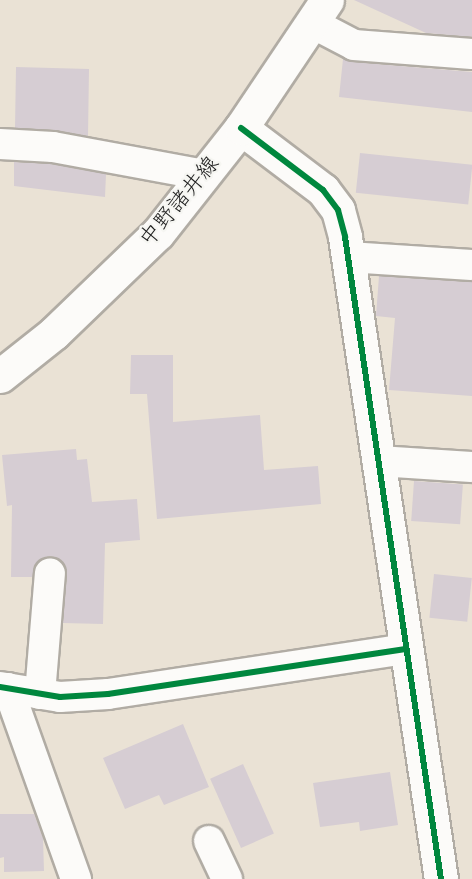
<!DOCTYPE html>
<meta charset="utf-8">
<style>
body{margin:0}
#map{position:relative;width:472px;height:879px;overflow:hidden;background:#eae2d5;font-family:Mynerve,"Klee One",sans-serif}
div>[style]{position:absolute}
.building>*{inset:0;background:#d6cdd3;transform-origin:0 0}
.roads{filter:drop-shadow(2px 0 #b1aca4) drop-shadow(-2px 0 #b1aca4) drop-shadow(0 2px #b1aca4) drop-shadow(0 -2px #b1aca4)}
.street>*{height:30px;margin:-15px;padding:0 15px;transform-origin:15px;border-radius:15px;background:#fcfbf9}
.secondary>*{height:33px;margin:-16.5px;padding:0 16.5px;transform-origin:16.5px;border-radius:16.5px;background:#fcfbf9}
.cycleway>*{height:6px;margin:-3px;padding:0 3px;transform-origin:3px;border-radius:3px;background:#00873e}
span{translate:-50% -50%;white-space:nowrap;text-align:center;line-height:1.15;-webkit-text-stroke:4.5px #f6f6f2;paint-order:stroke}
.street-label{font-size:22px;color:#1c1c1c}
</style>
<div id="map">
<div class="building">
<div style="clip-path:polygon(354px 0,472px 0,472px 37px,426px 33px)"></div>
<div style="clip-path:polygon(343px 59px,353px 62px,472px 72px,472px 112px,339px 97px)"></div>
<div style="clip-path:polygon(16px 67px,89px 69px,88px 136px,54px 130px,15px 128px)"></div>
<div style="left:360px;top:153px;width:113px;height:40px;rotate:6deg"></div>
<div style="clip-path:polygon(14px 162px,51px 164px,106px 174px,105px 197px,14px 186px)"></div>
<div style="clip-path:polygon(379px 276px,472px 282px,472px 396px,389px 390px,395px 318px,376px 316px)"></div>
<div style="clip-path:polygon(131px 355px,173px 355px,173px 422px,260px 415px,264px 470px,318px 466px,321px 504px,157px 519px,147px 394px,130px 394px)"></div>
<div style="clip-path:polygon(76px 449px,77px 460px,87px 459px,92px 502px,137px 499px,140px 540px,105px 543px,103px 624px,63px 623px,67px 574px,65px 565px,59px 559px,51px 556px,42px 558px,36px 564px,32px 577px,11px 577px,12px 505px,7px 506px,2px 455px)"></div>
<div style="left:414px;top:481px;width:49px;height:40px;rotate:4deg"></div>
<div style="left:434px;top:574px;width:38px;height:44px;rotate:6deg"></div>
<div style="clip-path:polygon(183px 724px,209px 787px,164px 805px,159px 795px,125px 809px,103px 758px)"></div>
<div style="left:243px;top:764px;width:76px;height:36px;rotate:66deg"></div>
<div style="clip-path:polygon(390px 772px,398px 825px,360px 831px,359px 822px,320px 827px,313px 783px)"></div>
<div style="clip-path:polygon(0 814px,34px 814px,43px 838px,44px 871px,4px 872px,4px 857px,0 858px)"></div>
</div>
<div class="roads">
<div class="street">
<div style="left:312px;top:23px;width:47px;rotate:27.6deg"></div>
<div style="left:354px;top:45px;width:118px;rotate:4.4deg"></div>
<div style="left:0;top:144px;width:53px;rotate:3.2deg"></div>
<div style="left:53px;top:147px;width:154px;rotate:10.5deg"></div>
<div style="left:348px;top:257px;width:124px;rotate:3.7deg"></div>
<div style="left:378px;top:461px;width:94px;rotate:3.7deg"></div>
<div style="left:0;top:687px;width:61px;rotate:9.5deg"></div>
<div style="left:60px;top:697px;width:48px;rotate:-3.6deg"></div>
<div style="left:108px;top:694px;width:301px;rotate:-8.6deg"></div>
<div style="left:8px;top:688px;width:203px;rotate:70.4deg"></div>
<div style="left:40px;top:694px;width:121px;rotate:-85.3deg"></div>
<div style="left:209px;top:841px;width:42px;rotate:64.7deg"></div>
</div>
<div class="secondary">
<div style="left:241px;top:128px;width:103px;rotate:37.1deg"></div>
<div style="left:323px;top:190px;width:25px;rotate:53deg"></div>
<div style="left:338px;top:210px;width:28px;rotate:75deg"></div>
<div style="left:345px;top:237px;width:649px;rotate:81.5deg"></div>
<div style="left:0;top:376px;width:69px;rotate:-38.5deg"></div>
<div style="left:54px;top:333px;width:144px;rotate:-43.9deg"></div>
<div style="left:158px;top:233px;width:134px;rotate:-51.7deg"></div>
<div style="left:241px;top:128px;width:154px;rotate:-56.1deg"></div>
</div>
</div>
<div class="cycleway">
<div style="left:241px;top:128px;width:103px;rotate:37.1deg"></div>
<div style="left:323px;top:190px;width:25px;rotate:53deg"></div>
<div style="left:338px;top:210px;width:28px;rotate:75deg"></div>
<div style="left:345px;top:237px;width:649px;rotate:81.5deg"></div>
<div style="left:0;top:687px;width:61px;rotate:9.5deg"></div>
<div style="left:60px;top:697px;width:48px;rotate:-3.6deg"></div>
<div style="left:108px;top:694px;width:301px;rotate:-8.6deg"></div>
</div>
<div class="street-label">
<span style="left:180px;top:202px;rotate:-50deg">中野諸井線</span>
</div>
</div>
